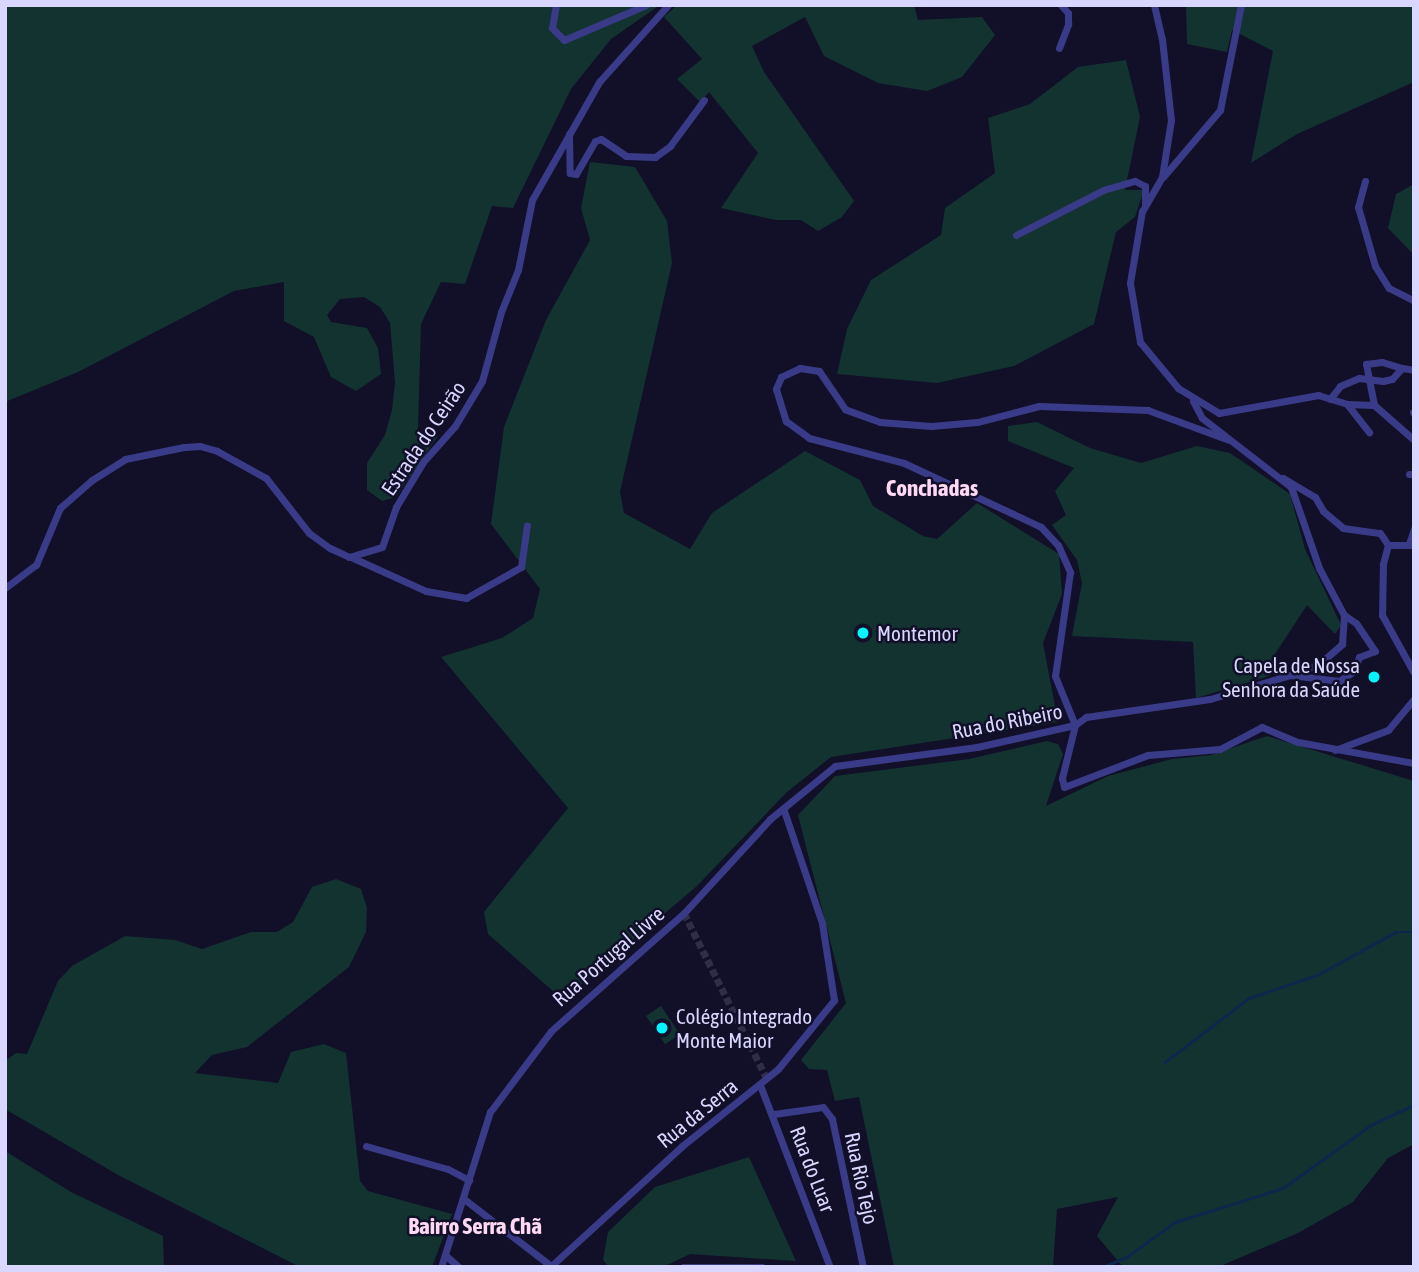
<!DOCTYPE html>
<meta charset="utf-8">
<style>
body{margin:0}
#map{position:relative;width:1419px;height:1272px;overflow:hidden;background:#120f29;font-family:"Asap Condensed",sans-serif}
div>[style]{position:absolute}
.green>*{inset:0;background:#123330;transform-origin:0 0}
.stream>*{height:2.5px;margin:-1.25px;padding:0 1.25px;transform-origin:1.25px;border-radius:1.25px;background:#0b274c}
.street-tunnel>*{height:7px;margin-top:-3.5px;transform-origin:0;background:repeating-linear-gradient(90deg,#302d49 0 7px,transparent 0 10.5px)}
.street>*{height:7px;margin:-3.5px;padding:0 3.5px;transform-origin:3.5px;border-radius:3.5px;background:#3a3b88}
.dots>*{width:19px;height:19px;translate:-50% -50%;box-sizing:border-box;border:4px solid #120f29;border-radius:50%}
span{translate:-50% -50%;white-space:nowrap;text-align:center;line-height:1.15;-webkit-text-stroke:5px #120f29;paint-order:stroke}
.street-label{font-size:21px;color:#d9d7ff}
.poi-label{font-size:21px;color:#d9d7ff}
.left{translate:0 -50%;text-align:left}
.right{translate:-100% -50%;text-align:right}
.neighbourhood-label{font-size:23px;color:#ffd9f3;font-weight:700}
.frame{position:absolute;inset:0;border:7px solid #d9d7ff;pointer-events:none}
</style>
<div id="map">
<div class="green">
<div style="clip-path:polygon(5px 5px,660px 5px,611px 39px,571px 89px,513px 208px,492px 206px,465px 284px,441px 282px,421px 324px,418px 430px,438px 436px,396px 497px,382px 501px,367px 490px,367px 463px,385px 435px,392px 410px,395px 383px,390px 323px,380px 307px,364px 297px,340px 299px,327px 315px,331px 322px,367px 328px,378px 348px,381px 374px,356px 391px,331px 377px,314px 337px,284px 321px,284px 282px,234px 291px,78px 372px,5px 402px)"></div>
<div style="clip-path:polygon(677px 5px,914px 5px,918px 20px,982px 17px,995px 35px,962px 77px,927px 91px,878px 83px,824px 56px,805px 17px,752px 46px,764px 72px,854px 201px,842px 217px,818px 231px,801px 220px,776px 220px,721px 208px,758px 153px,709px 92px,700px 102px,677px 79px,702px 59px,664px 17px)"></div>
<div style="clip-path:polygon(1186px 5px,1414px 5px,1414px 82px,1297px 134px,1251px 163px,1273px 51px,1232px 30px,1227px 52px,1187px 44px)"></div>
<div style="clip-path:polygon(1126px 60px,1140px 117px,1125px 190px,1144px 190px,1135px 217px,1116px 232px,1094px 324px,1014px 366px,937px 383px,837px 374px,847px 329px,871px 280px,941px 235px,945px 208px,995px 173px,988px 118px,1030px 104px,1078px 67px)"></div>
<div style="clip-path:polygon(590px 162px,635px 167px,667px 221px,672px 263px,620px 492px,624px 513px,690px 549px,712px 513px,805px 451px,860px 480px,873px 506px,923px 536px,937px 539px,977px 503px,1059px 554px,1062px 594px,1043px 643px,1058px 722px,831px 757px,787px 792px,697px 886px,563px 1000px,488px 934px,484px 912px,568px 808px,441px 657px,502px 638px,533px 618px,540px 589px,491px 524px,504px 427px,546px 320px,590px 240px,581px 208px)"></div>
<div style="clip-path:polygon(1414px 184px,1414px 255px,1388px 228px,1396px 194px)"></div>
<div style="clip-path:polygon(1037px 422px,1090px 448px,1141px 463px,1197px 446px,1230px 453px,1290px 494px,1305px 549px,1341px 625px,1335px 634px,1307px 605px,1273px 657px,1284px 664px,1269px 676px,1196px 698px,1193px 642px,1072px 636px,1082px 583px,1077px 560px,1052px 525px,1066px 515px,1055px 491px,1074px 468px,1008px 441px,1008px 426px)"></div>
<div style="clip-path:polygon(1267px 736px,1414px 781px,1414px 1144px,1388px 1158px,1353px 1202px,1298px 1233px,1218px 1267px,1123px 1267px,1097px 1236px,1118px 1197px,1057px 1209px,1053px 1267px,894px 1267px,859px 1097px,835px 1101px,827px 1070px,809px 1069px,801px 1060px,846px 1003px,798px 815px,835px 776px,969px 759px,1047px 741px,1058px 744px,1063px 754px,1046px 806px,1108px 776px,1172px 759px,1211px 755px)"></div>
<div style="clip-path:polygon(336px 879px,361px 889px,367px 908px,366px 932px,349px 967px,247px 1047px,212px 1055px,195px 1073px,278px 1083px,291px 1052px,324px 1044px,346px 1053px,360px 1181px,368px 1191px,452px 1214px,432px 1267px,300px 1267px,120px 1176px,5px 1109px,5px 1061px,16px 1053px,27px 1054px,58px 981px,72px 966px,125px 936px,175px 940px,202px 949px,251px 932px,277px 932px,293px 922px,312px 887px)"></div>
<div style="left:661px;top:1006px;width:34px;height:18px;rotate:56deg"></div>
<div style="clip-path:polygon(5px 1151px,71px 1192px,163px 1236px,164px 1267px,5px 1267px)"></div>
<div style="clip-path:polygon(749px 1157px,796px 1261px,690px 1254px,663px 1267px,609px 1267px,603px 1260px,608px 1232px,655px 1187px)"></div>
</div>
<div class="stream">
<div style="left:1165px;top:1062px;width:106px;rotate:-37.3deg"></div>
<div style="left:1249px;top:998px;width:72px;rotate:-18.7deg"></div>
<div style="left:1317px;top:975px;width:90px;rotate:-28.6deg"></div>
<div style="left:1396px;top:932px;width:18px"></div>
<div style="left:1105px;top:1266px;width:25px;rotate:-23deg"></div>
<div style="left:1128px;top:1256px;width:58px;rotate:-35.9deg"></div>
<div style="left:1175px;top:1222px;width:113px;rotate:-17.5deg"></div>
<div style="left:1283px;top:1188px;width:108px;rotate:-35.6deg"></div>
<div style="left:1371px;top:1125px;width:47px;rotate:-24.9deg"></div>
</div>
<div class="street-tunnel">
<div style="left:684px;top:913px;width:186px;rotate:63.4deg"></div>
</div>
<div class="street">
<div style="left:556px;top:5px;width:23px;rotate:100deg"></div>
<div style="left:552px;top:28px;width:17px;rotate:45deg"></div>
<div style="left:564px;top:40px;width:89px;rotate:-23.1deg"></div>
<div style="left:1154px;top:5px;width:35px;rotate:77deg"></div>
<div style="left:1162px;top:39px;width:81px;rotate:83.7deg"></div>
<div style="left:1171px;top:120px;width:58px;rotate:99deg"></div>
<div style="left:1162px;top:177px;width:39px;rotate:120deg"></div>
<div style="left:1142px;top:211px;width:73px;rotate:99.5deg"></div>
<div style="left:1130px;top:283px;width:60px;rotate:80.4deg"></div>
<div style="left:1140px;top:342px;width:60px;rotate:50.4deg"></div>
<div style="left:1178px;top:388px;width:48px;rotate:31.4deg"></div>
<div style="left:1219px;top:413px;width:101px;rotate:-10.3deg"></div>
<div style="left:1318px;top:395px;width:30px;rotate:17deg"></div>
<div style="left:1347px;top:404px;width:27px;rotate:2deg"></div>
<div style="left:1374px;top:405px;width:53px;rotate:41.2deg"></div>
<div style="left:1059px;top:48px;width:26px;rotate:-69deg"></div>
<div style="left:1068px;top:24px;width:11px;rotate:-90deg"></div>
<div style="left:1068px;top:13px;width:11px;rotate:-131deg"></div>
<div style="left:569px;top:134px;width:39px;rotate:89deg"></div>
<div style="left:570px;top:173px;width:6px;rotate:9deg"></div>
<div style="left:576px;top:174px;width:38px;rotate:-60deg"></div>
<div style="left:595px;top:141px;width:6px;rotate:-18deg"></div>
<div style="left:601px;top:139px;width:30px;rotate:34deg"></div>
<div style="left:626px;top:156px;width:29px;rotate:2deg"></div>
<div style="left:655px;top:157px;width:19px;rotate:-36deg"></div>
<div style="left:670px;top:146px;width:57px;rotate:-53.5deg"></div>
<div style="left:1163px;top:177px;width:88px;rotate:-49.6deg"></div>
<div style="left:1220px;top:110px;width:107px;rotate:-78.7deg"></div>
<div style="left:1365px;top:181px;width:27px;rotate:105deg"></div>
<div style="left:1358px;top:207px;width:61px;rotate:73.9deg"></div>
<div style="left:1375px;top:266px;width:26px;rotate:58deg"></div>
<div style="left:1389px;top:288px;width:28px;rotate:27deg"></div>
<div style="left:1016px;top:235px;width:98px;rotate:-27.3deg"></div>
<div style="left:1103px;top:190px;width:33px;rotate:-16deg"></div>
<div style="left:1135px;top:181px;width:11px;rotate:27deg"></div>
<div style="left:1145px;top:186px;width:19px;rotate:90deg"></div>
<div style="left:1330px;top:399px;width:16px;rotate:-52deg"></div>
<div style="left:1340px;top:386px;width:21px;rotate:-23deg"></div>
<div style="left:1359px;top:378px;width:24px;rotate:7deg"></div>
<div style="left:1383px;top:381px;width:9px;rotate:-13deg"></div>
<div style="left:1392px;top:379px;width:15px;rotate:-48deg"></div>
<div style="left:1402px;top:368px;width:12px;rotate:9deg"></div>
<div style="left:1193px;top:401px;width:19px;rotate:62deg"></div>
<div style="left:1202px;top:418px;width:113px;rotate:37.8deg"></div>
<div style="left:1291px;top:487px;width:86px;rotate:70.9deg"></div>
<div style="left:1319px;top:568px;width:53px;rotate:62deg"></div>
<div style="left:1344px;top:615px;width:14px;rotate:34deg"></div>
<div style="left:1356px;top:623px;width:34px;rotate:56deg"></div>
<div style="left:1375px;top:651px;width:17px;rotate:159deg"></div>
<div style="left:1359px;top:657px;width:15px;rotate:110deg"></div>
<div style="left:1354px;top:671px;width:18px;rotate:146deg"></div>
<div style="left:1339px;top:681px;width:49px;rotate:-173deg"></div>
<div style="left:1290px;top:675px;width:30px;rotate:-20deg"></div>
<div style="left:1318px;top:665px;width:32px;rotate:-41deg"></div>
<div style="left:1342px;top:644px;width:29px;rotate:-86deg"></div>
<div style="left:1347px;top:404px;width:36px;rotate:52deg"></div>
<div style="left:1374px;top:405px;width:42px;rotate:-101deg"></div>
<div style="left:1366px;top:364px;width:16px;rotate:-7deg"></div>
<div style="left:1382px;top:362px;width:21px;rotate:17deg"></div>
<div style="left:1413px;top:412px;width:2px;rotate:63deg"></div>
<div style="left:1229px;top:440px;width:86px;rotate:-159.7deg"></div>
<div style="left:1148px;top:410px;width:109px;rotate:-177.9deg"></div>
<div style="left:1039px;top:406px;width:64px;rotate:165.5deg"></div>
<div style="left:977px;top:422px;width:46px;rotate:175deg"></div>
<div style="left:931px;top:426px;width:51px;rotate:-175.5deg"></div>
<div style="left:880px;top:422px;width:37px;rotate:-160deg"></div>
<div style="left:845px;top:409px;width:46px;rotate:-124.4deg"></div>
<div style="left:819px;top:371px;width:19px;rotate:-171deg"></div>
<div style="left:800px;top:368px;width:21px;rotate:155deg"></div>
<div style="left:781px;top:377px;width:13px;rotate:113deg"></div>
<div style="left:776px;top:389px;width:34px;rotate:73deg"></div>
<div style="left:786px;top:421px;width:29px;rotate:36deg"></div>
<div style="left:809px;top:438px;width:98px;rotate:14.7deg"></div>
<div style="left:904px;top:463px;width:151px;rotate:25deg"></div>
<div style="left:1041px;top:527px;width:25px;rotate:47deg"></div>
<div style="left:1058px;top:545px;width:30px;rotate:66deg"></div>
<div style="left:1070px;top:572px;width:105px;rotate:98.2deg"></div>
<div style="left:1055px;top:676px;width:53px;rotate:67.8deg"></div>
<div style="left:1075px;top:725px;width:14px;rotate:-36deg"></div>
<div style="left:1086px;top:717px;width:125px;rotate:-8.3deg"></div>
<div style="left:1210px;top:699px;width:84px;rotate:-16.7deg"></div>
<div style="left:1409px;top:474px;width:5px"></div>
<div style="left:1283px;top:478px;width:37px;rotate:31deg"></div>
<div style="left:1315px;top:497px;width:16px;rotate:60deg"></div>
<div style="left:1323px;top:511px;width:26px;rotate:40deg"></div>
<div style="left:1343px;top:528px;width:37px;rotate:8deg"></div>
<div style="left:1380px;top:533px;width:14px;rotate:56deg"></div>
<div style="left:1409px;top:544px;width:16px;rotate:-72deg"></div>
<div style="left:1414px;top:545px;width:26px;rotate:180deg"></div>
<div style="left:1388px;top:545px;width:20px;rotate:105deg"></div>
<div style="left:1383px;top:564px;width:51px;rotate:91.1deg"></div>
<div style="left:1382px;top:615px;width:66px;rotate:61.1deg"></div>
<div style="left:351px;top:557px;width:82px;rotate:24.4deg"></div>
<div style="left:426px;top:591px;width:41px;rotate:9.9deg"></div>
<div style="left:466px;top:598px;width:63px;rotate:-29.4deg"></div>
<div style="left:521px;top:567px;width:42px;rotate:-81.9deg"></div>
<div style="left:5px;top:588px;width:39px;rotate:-37deg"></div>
<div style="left:36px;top:565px;width:62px;rotate:-67.2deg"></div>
<div style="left:60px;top:508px;width:43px;rotate:-41.2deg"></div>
<div style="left:92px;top:480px;width:39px;rotate:-32deg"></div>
<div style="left:125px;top:459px;width:60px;rotate:-11.5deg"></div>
<div style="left:184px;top:447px;width:16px;rotate:-4deg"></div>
<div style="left:200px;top:446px;width:18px;rotate:16deg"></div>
<div style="left:217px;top:451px;width:56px;rotate:28.9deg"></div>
<div style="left:266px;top:478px;width:70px;rotate:52deg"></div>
<div style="left:309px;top:533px;width:26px;rotate:36deg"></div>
<div style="left:330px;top:548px;width:21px;rotate:25deg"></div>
<div style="left:349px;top:557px;width:34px;rotate:-17deg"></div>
<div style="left:382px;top:547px;width:42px;rotate:-70.7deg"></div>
<div style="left:396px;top:507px;width:52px;rotate:-59deg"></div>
<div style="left:423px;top:462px;width:48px;rotate:-48.4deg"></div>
<div style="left:455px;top:426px;width:52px;rotate:-59deg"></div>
<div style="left:482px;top:381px;width:72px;rotate:-74.6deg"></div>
<div style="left:501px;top:312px;width:45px;rotate:-68deg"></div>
<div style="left:518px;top:270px;width:71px;rotate:-78.7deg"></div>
<div style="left:532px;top:200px;width:136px;rotate:-60.4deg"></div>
<div style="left:599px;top:82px;width:103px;rotate:-48.1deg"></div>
<div style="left:1335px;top:750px;width:57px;rotate:-20.7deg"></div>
<div style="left:1388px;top:730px;width:40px;rotate:-50deg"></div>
<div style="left:760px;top:1085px;width:195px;rotate:69deg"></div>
<div style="left:774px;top:1114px;width:49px;rotate:-8.1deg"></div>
<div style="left:823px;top:1107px;width:15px;rotate:53deg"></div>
<div style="left:832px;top:1119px;width:151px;rotate:78.2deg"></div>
<div style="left:366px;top:1146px;width:85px;rotate:15.7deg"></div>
<div style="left:448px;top:1169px;width:24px;rotate:28deg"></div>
<div style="left:464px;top:1199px;width:110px;rotate:37.6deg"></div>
<div style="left:445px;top:1255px;width:18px;rotate:41deg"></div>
<div style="left:441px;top:1267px;width:163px;rotate:-72.5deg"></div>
<div style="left:490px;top:1112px;width:101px;rotate:-53deg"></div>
<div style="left:551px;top:1031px;width:178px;rotate:-41.6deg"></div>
<div style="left:684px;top:913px;width:127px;rotate:-47.5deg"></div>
<div style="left:770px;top:819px;width:84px;rotate:-39.2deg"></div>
<div style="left:835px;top:766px;width:143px;rotate:-7.6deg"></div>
<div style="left:977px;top:747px;width:100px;rotate:-12.7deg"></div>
<div style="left:1075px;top:725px;width:55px;rotate:103.8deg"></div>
<div style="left:1062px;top:778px;width:9px;rotate:77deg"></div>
<div style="left:1064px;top:787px;width:90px;rotate:-20.9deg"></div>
<div style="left:1148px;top:755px;width:72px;rotate:-4.8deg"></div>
<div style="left:1220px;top:749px;width:47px;rotate:-27.6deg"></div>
<div style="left:1262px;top:727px;width:39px;rotate:23deg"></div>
<div style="left:1298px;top:742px;width:118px;rotate:10.3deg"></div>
<div style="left:550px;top:1267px;width:179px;rotate:-42.5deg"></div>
<div style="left:682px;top:1146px;width:123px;rotate:-38.7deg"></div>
<div style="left:778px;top:1069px;width:89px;rotate:-50.9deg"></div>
<div style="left:834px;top:1000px;width:78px;rotate:-98.9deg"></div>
<div style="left:822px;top:923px;width:121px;rotate:-108.7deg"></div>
<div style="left:683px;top:1267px;width:79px"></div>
</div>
<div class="dots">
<div style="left:863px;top:633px;background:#03f5ff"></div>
<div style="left:1374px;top:677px;background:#03f5ff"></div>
<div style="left:662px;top:1028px;background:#03f5ff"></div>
</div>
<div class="street-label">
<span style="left:423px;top:438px;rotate:-56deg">Estrada do Ceirão</span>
<span style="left:1007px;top:721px;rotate:-11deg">Rua do Ribeiro</span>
<span style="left:608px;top:956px;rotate:-41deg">Rua Portugal Livre</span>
<span style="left:697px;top:1113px;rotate:-39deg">Rua da Serra</span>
<span style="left:813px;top:1169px;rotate:69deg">Rua do Luar</span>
<span style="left:862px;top:1178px;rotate:78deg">Rua Rio Tejo</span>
</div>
<div class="poi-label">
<span class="left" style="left:877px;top:633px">Montemor</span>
<span class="right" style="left:1360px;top:677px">Capela de Nossa<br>Senhora da Saúde</span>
<span class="left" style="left:676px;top:1028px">Colégio Integrado<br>Monte Maior</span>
</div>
<div class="neighbourhood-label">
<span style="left:932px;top:488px">Conchadas</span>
<span style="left:475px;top:1226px">Bairro Serra Chã</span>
</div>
<div class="frame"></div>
</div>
